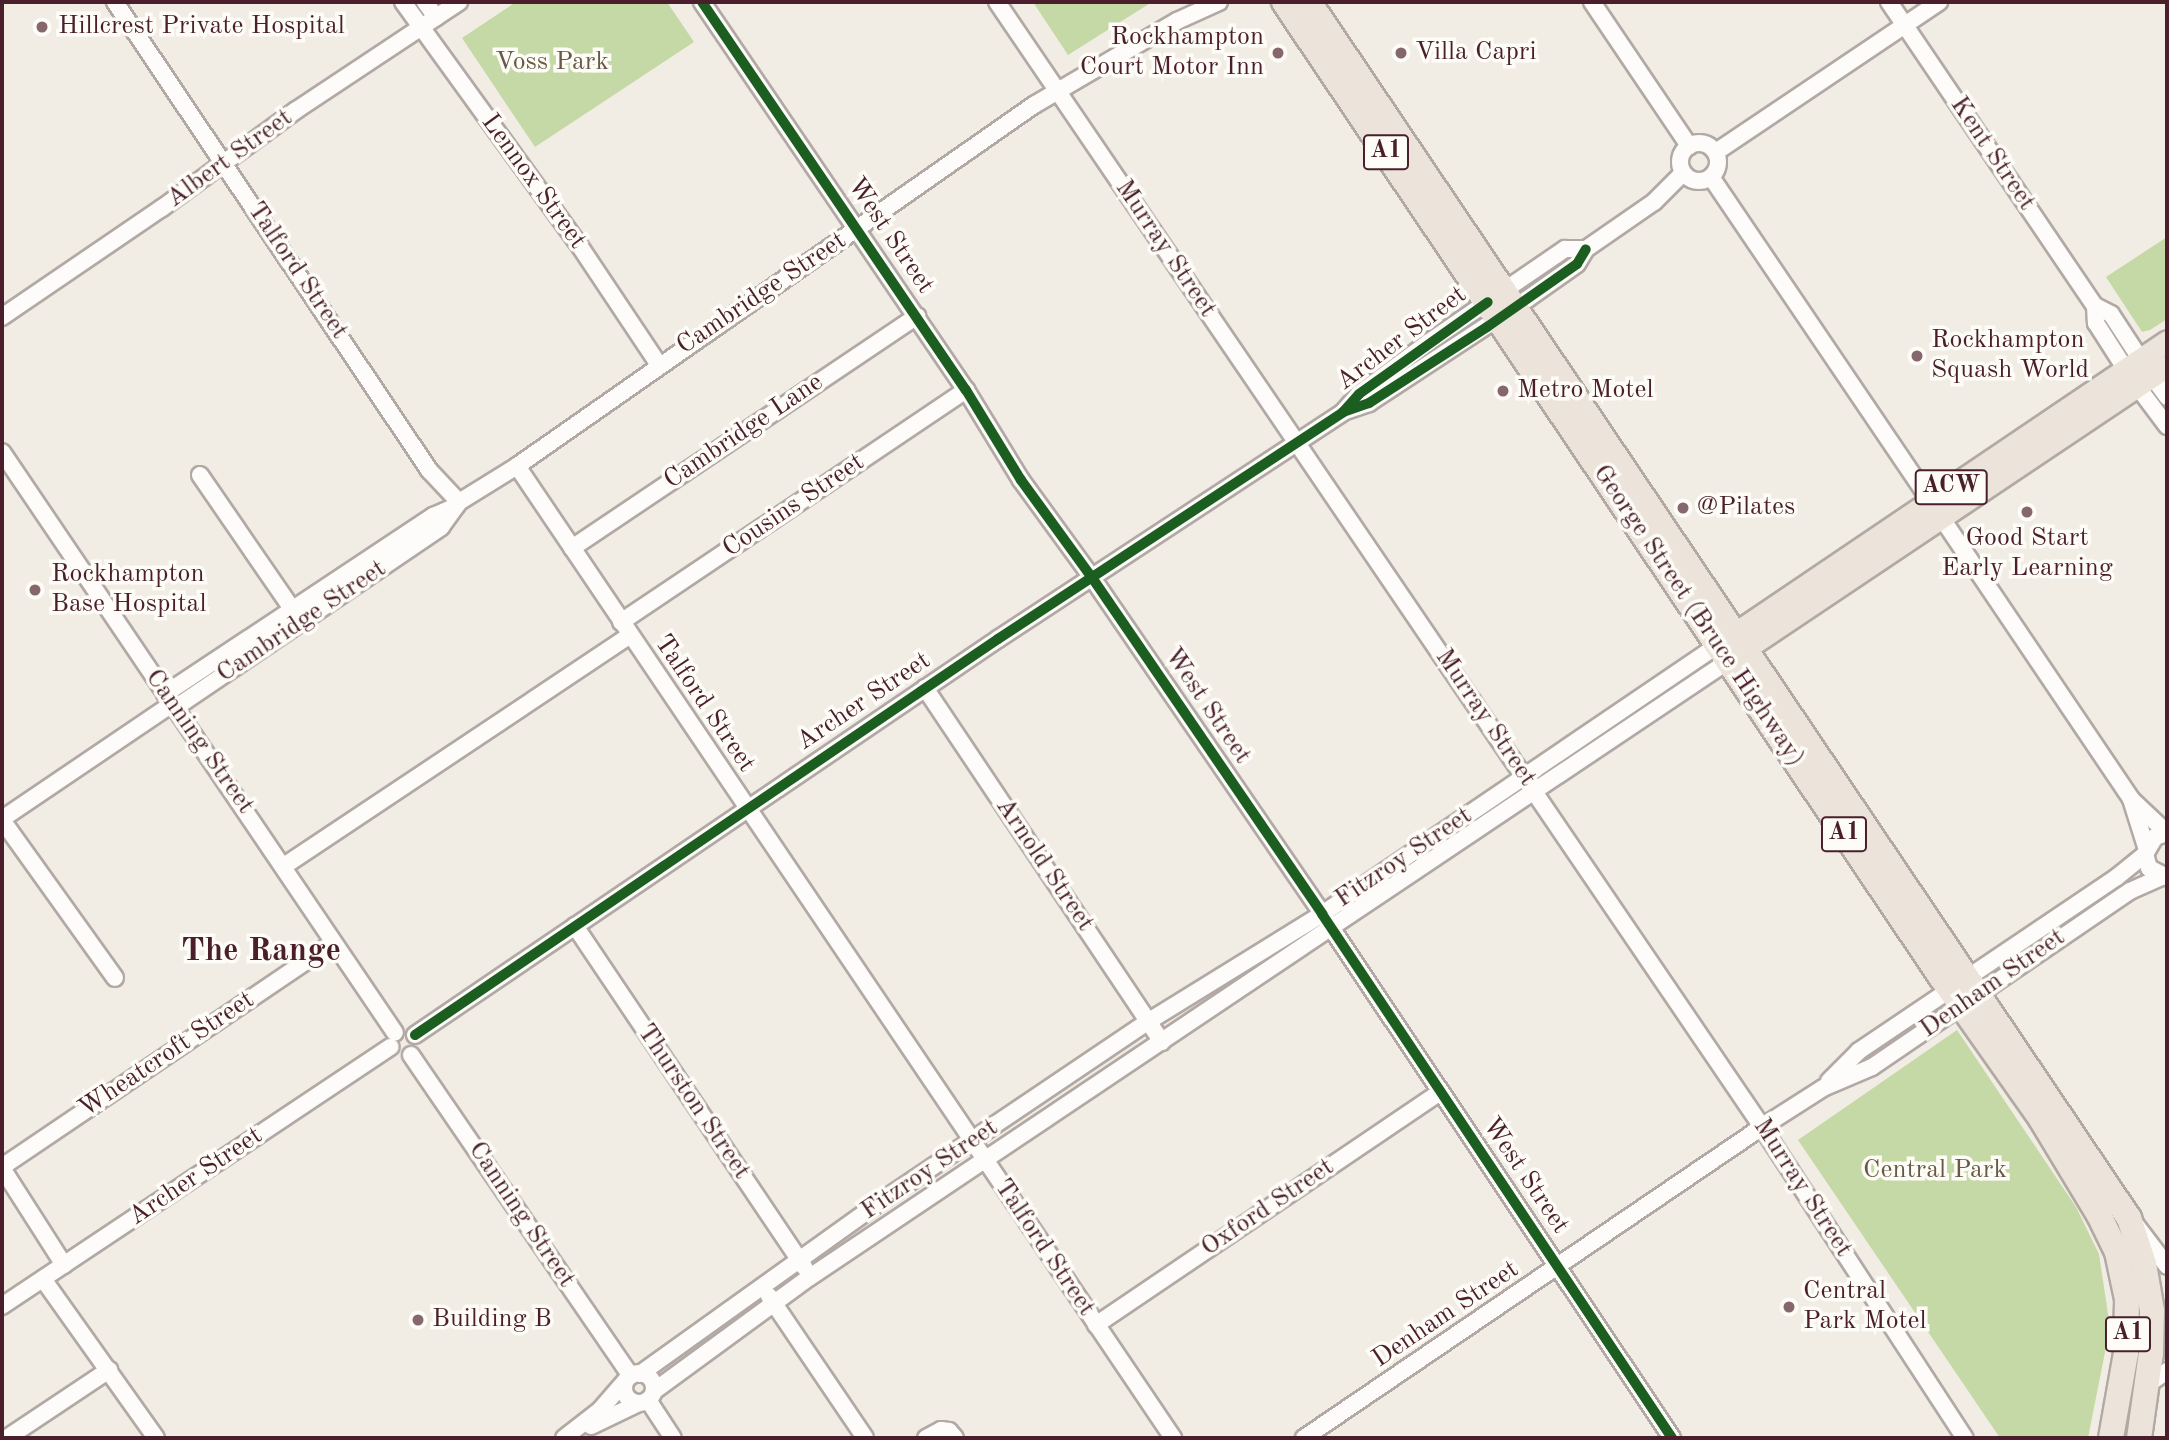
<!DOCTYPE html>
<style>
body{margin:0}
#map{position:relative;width:2169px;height:1440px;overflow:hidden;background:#f2ede4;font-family:"Old Standard TT",serif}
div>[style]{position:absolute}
.green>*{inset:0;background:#c4d9a6}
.roads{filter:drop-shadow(2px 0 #b2a9a5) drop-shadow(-2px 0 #b2a9a5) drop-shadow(0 2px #b2a9a5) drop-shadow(0 -2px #b2a9a5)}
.minor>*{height:16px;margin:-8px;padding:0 8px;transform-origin:8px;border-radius:8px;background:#fdfcfb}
.minor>.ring{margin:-8px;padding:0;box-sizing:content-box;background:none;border:16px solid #fdfcfb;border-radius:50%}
.major>*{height:21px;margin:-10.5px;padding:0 10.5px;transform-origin:10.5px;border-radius:10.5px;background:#ece4da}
.highway>*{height:24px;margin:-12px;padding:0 12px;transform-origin:12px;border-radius:12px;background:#ece4da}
.cycleway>*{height:10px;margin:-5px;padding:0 5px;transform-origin:5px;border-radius:5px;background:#1b5e20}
.dots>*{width:19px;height:19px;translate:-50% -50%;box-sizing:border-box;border:4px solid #fdfcf7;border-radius:50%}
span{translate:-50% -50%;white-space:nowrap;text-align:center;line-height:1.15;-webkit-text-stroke:7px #fdfcf7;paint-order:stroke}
.shield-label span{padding:2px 5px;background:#fdfcf7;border:2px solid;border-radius:5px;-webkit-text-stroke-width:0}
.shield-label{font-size:24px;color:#4a1f2b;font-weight:700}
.poi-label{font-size:26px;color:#4a1f2b}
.left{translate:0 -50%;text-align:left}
.right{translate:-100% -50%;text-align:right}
.park-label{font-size:26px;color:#675a45}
.street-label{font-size:26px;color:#4a1f2b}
.district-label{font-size:33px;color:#4a1f2b;font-weight:700}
.frame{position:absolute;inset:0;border:4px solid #4a1f2b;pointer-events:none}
</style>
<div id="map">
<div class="green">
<div style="clip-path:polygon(516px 2px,667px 2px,694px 42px,535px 147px,462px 38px)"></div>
<div style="clip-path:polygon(1033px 2px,1152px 2px,1068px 55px)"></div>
<div style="clip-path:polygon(2167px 237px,2167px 319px,2150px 330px,2142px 332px,2106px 277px)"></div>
<div style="clip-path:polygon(1957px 1030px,2076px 1207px,2099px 1254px,2110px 1327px,2088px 1438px,2000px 1438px,1798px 1140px)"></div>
</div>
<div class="roads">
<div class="minor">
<div style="left:115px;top:2px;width:564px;rotate:56.14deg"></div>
<div style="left:429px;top:470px;width:44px;rotate:46.8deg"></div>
<div style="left:403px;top:2px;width:296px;rotate:54.1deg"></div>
<div style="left:577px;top:242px;width:148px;rotate:56.3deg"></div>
<div style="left:425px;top:2px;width:19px;rotate:54deg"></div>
<div style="left:702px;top:2px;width:469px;rotate:55.8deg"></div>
<div style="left:966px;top:390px;width:105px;rotate:58.6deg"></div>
<div style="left:1021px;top:480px;width:122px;rotate:54deg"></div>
<div style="left:1093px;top:579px;width:406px;rotate:55.6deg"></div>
<div style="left:1322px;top:914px;width:630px;rotate:56.26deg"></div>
<div style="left:997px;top:2px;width:1360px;rotate:55.78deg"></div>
<div style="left:1762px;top:1127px;width:371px;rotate:56.9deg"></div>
<div style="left:1592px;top:2px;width:174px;rotate:56deg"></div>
<div style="left:1889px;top:2px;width:367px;rotate:55.9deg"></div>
<div style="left:2095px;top:306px;width:17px;rotate:87deg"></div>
<div style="left:2096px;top:323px;width:56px;rotate:57.4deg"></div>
<div class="ring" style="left:1680px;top:143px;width:22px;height:22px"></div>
<div style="left:1716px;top:152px;width:269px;rotate:-33.9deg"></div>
<div style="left:1711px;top:177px;width:391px;rotate:55.9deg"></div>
<div style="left:2095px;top:306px;width:18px;rotate:27deg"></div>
<div style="left:2111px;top:314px;width:55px;rotate:56.9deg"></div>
<div style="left:2px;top:317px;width:194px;rotate:-34.3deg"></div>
<div style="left:162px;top:208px;width:165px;rotate:-36.1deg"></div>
<div style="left:295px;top:111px;width:197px;rotate:-33.6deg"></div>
<div style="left:2152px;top:376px;width:26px;rotate:54deg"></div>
<div style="left:2137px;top:386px;width:50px;rotate:53.1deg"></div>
<div style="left:1344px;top:411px;width:23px;rotate:-49deg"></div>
<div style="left:1359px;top:394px;width:87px;rotate:-36.6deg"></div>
<div style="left:1429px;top:342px;width:165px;rotate:-34.4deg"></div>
<div style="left:1565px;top:249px;width:21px"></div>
<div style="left:2px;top:452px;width:701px;rotate:55.92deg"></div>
<div style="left:517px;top:466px;width:1173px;rotate:55.98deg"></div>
<div style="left:200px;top:475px;width:163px;rotate:55.5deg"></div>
<div style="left:1941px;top:517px;width:340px;rotate:56deg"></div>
<div style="left:2131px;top:799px;width:50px;rotate:43.4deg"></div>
<div style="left:572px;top:548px;width:416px;rotate:-33.9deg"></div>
<div style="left:621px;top:622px;width:416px;rotate:-33.9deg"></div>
<div style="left:925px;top:688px;width:426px;rotate:56.2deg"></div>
<div style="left:165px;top:694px;width:322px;rotate:-33.6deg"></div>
<div style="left:433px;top:516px;width:25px;rotate:-23deg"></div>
<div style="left:175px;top:708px;width:322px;rotate:-34.2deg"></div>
<div style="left:441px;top:527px;width:31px;rotate:-54deg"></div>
<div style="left:459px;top:502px;width:68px;rotate:-31.8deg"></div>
<div style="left:517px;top:466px;width:631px;rotate:-34.93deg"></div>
<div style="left:1034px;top:105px;width:166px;rotate:-30.4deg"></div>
<div style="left:1177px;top:21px;width:46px;rotate:-24.3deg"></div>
<div style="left:2131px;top:799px;width:50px;rotate:72.6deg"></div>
<div style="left:2px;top:819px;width:205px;rotate:-34.1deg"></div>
<div style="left:2px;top:820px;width:194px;rotate:54.4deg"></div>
<div style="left:2167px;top:833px;width:13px;rotate:162deg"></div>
<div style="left:2155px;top:837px;width:20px;rotate:120deg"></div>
<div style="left:2145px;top:854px;width:15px;rotate:74deg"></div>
<div style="left:2149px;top:868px;width:20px;rotate:27deg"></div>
<div style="left:284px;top:866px;width:416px;rotate:-33.7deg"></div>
<div style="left:575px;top:926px;width:411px;rotate:56.1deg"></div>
<div style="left:415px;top:1035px;width:705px;rotate:-34.19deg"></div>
<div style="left:998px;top:639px;width:413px;rotate:-33.3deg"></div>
<div style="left:1343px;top:412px;width:28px;rotate:-19deg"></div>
<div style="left:1369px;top:403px;width:188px;rotate:-33.3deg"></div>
<div style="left:1526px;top:300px;width:62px;rotate:-35.2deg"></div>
<div style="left:1577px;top:264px;width:17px;rotate:-59deg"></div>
<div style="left:1586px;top:249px;width:83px;rotate:-34.7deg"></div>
<div style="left:1654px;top:202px;width:41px;rotate:-45deg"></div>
<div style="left:411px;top:1055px;width:389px;rotate:55.6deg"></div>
<div style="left:1829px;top:1081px;width:42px;rotate:-45deg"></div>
<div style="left:1859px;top:1051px;width:311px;rotate:-34deg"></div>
<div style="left:2117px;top:877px;width:36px;rotate:-39deg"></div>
<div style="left:2px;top:1167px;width:400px;rotate:-34.1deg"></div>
<div style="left:2px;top:1168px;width:115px;rotate:57.4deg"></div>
<div style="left:2136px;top:1225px;width:51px;rotate:52.9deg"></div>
<div style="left:43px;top:1279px;width:195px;rotate:54.6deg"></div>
<div style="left:769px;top:1296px;width:171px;rotate:55.9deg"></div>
<div style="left:2px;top:1306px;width:467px;rotate:-33.7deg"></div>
<div style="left:1096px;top:1325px;width:415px;rotate:-34.1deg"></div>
<div class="ring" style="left:624px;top:1373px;width:14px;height:14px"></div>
<div style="left:640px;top:1374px;width:297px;rotate:-35.6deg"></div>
<div style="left:882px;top:1201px;width:322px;rotate:-34deg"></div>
<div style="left:1149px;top:1021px;width:203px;rotate:-31.7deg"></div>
<div style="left:1322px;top:914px;width:479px;rotate:-34.2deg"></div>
<div style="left:2148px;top:1384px;width:23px;rotate:-34deg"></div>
<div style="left:654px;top:1391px;width:193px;rotate:-36.2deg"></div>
<div style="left:810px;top:1277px;width:1106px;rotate:-33.86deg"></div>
<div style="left:648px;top:1400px;width:45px;rotate:56.7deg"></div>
<div style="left:591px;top:1426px;width:53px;rotate:-25.6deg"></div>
<div style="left:7px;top:1438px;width:123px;rotate:-33.7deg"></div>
<div style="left:564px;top:1438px;width:46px;rotate:-37.9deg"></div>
<div style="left:600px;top:1410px;width:40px;rotate:-49deg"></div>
<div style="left:926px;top:1438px;width:17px;rotate:-28deg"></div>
<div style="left:941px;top:1430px;width:8px;rotate:7deg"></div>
<div style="left:949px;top:1431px;width:9px;rotate:49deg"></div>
<div style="left:1304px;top:1438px;width:554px;rotate:-34.18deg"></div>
<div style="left:1762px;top:1127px;width:72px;rotate:-32.6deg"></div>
<div style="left:1823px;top:1088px;width:53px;rotate:-23.2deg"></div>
<div style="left:1872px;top:1067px;width:312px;rotate:-34.3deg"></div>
<div style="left:2130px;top:891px;width:34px;rotate:-24deg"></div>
</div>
<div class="major">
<div style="left:1722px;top:642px;width:537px;rotate:-34.07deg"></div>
<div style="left:1733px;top:657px;width:523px;rotate:-33.84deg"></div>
</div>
<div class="highway">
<div style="left:1284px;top:2px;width:1176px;rotate:56.03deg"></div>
<div style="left:1941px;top:977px;width:174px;rotate:54.8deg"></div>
<div style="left:2041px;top:1119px;width:112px;rotate:58.9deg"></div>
<div style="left:2099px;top:1215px;width:41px;rotate:64.1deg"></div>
<div style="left:2117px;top:1252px;width:48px;rotate:78deg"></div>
<div style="left:2127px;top:1299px;width:54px;rotate:91.1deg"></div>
<div style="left:2126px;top:1353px;width:86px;rotate:100deg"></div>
<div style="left:1309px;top:2px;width:1467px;rotate:56.01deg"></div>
<div style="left:2129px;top:1218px;width:48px;rotate:71.9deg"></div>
<div style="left:2144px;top:1264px;width:48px;rotate:80.3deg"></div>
<div style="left:2152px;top:1311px;width:42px;rotate:91.4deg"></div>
<div style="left:2151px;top:1353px;width:86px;rotate:98deg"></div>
</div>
</div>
<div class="cycleway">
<div style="left:702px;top:2px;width:469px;rotate:55.8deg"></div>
<div style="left:966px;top:390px;width:105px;rotate:58.6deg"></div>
<div style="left:1021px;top:480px;width:122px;rotate:54deg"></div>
<div style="left:1093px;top:579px;width:406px;rotate:55.6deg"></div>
<div style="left:1322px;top:914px;width:630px;rotate:56.26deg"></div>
<div style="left:1343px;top:412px;width:24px;rotate:-48deg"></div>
<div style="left:1359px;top:394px;width:158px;rotate:-35.5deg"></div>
<div style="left:415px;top:1035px;width:705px;rotate:-34.19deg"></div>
<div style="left:998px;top:639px;width:413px;rotate:-33.3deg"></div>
<div style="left:1343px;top:412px;width:28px;rotate:-19deg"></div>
<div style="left:1369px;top:403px;width:140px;rotate:-32.8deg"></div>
<div style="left:1487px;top:327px;width:110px;rotate:-35deg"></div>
<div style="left:1577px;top:264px;width:17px;rotate:-59deg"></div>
</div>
<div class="dots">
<div style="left:42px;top:27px;background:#85676c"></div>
<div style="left:1278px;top:53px;background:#85676c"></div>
<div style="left:1401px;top:53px;background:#85676c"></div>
<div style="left:1917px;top:356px;background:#85676c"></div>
<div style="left:1503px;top:391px;background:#85676c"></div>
<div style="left:1683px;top:508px;background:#85676c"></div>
<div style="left:2027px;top:512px;background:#85676c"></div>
<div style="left:35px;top:590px;background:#85676c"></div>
<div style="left:1789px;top:1307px;background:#85676c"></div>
<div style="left:418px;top:1320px;background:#85676c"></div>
</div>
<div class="shield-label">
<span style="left:1386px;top:152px">A1</span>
<span style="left:1951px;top:487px">ACW</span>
<span style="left:1844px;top:834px">A1</span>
<span style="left:2128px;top:1334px">A1</span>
</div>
<div class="poi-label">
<span class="left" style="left:58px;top:27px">Hillcrest Private Hospital</span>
<span class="right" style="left:1264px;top:53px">Rockhampton<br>Court Motor Inn</span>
<span class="left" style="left:1415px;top:53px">Villa Capri</span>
<span class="left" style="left:1931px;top:356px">Rockhampton<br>Squash World</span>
<span class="left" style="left:1517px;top:391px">Metro Motel</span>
<span class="left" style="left:1697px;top:508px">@Pilates</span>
<span style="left:2027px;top:554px">Good Start<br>Early Learning</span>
<span class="left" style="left:51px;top:590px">Rockhampton<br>Base Hospital</span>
<span class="left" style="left:1803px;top:1307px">Central<br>Park Motel</span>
<span class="left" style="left:432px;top:1320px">Building B</span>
</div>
<div class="park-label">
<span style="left:552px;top:63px">Voss Park</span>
<span style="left:1935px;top:1171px">Central Park</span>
</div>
<div class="street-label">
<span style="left:1992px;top:154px;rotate:56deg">Kent Street</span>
<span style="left:230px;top:159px;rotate:-36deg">Albert Street</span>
<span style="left:533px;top:182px;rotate:54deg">Lennox Street</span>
<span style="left:890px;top:236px;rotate:56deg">West Street</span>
<span style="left:1165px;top:249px;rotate:56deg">Murray Street</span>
<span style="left:297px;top:271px;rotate:56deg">Talford Street</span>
<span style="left:762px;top:294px;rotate:-34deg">Cambridge Street</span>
<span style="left:1402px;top:339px;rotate:-37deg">Archer Street</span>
<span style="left:744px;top:432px;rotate:-34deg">Cambridge Lane</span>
<span style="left:794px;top:506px;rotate:-34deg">Cousins Street</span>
<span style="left:1698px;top:616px;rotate:56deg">George Street (Bruce Highway)</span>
<span style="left:302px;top:622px;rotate:-34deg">Cambridge Street</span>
<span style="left:864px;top:702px;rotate:-34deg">Archer Street</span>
<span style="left:704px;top:704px;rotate:56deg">Talford Street</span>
<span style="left:1207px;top:706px;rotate:56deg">West Street</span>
<span style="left:1485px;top:718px;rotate:56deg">Murray Street</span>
<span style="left:199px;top:742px;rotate:55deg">Canning Street</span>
<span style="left:1404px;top:858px;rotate:-34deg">Fitzroy Street</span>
<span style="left:1044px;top:865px;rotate:56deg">Arnold Street</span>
<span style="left:1993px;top:984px;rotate:-35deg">Denham Street</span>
<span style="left:167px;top:1055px;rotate:-34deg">Wheatcroft Street</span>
<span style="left:693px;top:1102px;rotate:56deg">Thurston Street</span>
<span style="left:930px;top:1170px;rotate:-34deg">Fitzroy Street</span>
<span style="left:1525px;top:1176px;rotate:56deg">West Street</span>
<span style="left:196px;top:1177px;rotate:-34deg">Archer Street</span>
<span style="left:1802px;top:1188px;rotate:57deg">Murray Street</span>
<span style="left:1268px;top:1208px;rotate:-34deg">Oxford Street</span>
<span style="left:521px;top:1215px;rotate:56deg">Canning Street</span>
<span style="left:1044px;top:1248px;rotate:56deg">Talford Street</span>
<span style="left:1446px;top:1315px;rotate:-34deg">Denham Street</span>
</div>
<div class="district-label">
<span style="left:261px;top:952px">The Range</span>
</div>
<div class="frame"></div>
</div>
